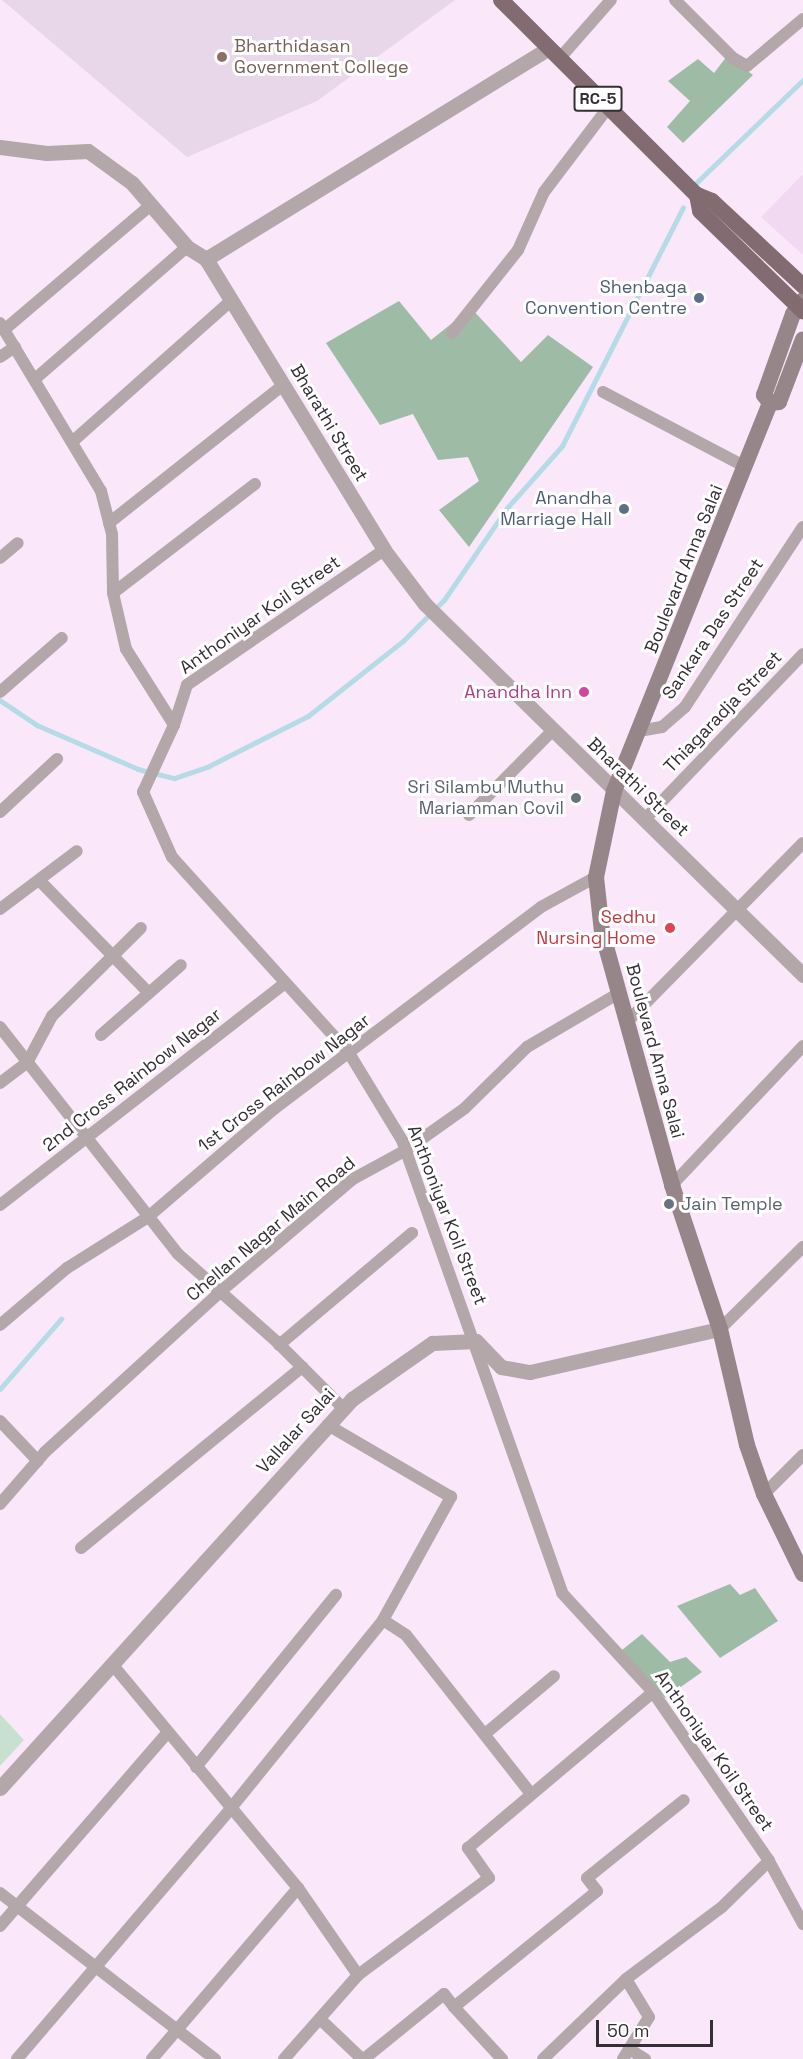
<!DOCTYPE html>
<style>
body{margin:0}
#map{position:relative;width:803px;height:2059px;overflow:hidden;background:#fae7fa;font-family:"Space Grotesk",sans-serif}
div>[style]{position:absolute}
.built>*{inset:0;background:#f1d9f2}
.education>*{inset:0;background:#e8d7e8}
.green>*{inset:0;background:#c8e1cf}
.forest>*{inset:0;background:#9ebba6}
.stream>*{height:4.5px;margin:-2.25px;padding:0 2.25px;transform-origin:2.25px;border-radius:2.25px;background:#b5dbe7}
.minor>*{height:12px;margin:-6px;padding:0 6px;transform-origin:6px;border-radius:6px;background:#b3a7aa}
.tertiary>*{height:15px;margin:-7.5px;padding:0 7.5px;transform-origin:7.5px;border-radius:7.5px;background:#b3a7aa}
.secondary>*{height:16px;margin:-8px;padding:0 8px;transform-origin:8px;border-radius:8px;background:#968589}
.primary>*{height:16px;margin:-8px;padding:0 8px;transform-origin:8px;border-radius:8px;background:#826c71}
.dots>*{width:16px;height:16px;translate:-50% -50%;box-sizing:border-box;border:3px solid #fff;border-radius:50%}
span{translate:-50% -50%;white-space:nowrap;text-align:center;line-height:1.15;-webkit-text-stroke:6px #fff;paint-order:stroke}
.shield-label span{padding:2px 4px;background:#fff;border:2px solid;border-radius:4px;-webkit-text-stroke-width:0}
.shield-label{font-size:16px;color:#352e35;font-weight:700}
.education-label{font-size:18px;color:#785e54}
.left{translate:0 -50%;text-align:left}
.service-label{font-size:18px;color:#4e5e75}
.right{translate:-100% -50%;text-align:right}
.street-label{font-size:18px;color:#352e35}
.hotel-label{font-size:18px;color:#b23c85}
.worship-label{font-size:18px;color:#5b616d}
.health-label{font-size:18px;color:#be3a42}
.scale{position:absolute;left:596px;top:2020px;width:117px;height:27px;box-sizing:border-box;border:3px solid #352e35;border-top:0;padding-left:8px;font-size:18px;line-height:21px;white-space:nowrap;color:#352e35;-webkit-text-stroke:4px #fff;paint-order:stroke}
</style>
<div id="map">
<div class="built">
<div style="clip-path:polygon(803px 174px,803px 255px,761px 217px)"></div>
</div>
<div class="education">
<div style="clip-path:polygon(2px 0,455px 0,317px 101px,187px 157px)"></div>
</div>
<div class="green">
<div style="clip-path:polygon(0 1714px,24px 1740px,0 1766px)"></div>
</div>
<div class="forest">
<div style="clip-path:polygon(727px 56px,753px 75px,683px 143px,667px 127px,690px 101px,668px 81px,698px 59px,714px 73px)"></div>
<div style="clip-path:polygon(399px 301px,431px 340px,471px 308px,521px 362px,548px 335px,593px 367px,469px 547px,439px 510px,479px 481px,468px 457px,438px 460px,413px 414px,380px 425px,326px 343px)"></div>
<div style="clip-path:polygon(730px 1584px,740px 1595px,755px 1588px,778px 1621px,720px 1658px,677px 1606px)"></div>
<div style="clip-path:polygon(642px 1634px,670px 1662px,686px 1657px,702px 1672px,665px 1698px,622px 1650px)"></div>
</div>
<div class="stream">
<div style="left:696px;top:183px;width:149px;rotate:-43.9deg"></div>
<div style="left:0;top:700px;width:45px;rotate:34deg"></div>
<div style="left:37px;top:725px;width:110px;rotate:23.5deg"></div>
<div style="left:138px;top:769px;width:38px;rotate:14deg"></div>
<div style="left:175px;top:778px;width:36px;rotate:-19deg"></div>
<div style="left:209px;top:766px;width:111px;rotate:-26.8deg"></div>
<div style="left:308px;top:716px;width:121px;rotate:-38.3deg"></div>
<div style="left:403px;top:641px;width:58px;rotate:-45deg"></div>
<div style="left:444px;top:600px;width:112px;rotate:-55.6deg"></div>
<div style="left:507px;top:508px;width:83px;rotate:-48.4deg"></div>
<div style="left:562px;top:446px;width:267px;rotate:-63.1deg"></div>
<div style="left:0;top:1389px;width:93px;rotate:-48.9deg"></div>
</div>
<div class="minor">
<div style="left:675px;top:0;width:82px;rotate:45deg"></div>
<div style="left:733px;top:58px;width:16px;rotate:30deg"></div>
<div style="left:747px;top:66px;width:73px;rotate:-40deg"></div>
<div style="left:560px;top:58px;width:77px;rotate:-48.7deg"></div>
<div style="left:0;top:323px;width:196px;rotate:59deg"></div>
<div style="left:101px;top:491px;width:44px;rotate:75.7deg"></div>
<div style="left:112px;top:534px;width:59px;rotate:89deg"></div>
<div style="left:113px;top:593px;width:57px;rotate:76.9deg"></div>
<div style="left:126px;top:649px;width:90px;rotate:57.7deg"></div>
<div style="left:4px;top:330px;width:193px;rotate:-40.4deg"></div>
<div style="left:452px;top:333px;width:106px;rotate:-51.5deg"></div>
<div style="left:518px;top:250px;width:64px;rotate:-65.9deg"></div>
<div style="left:544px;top:192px;width:104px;rotate:-52.8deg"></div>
<div style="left:0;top:357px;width:18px;rotate:-34deg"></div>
<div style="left:35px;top:379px;width:201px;rotate:-41deg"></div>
<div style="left:603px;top:392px;width:161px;rotate:27.7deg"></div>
<div style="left:72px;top:442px;width:213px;rotate:-41.6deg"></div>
<div style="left:109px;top:523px;width:222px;rotate:-38.4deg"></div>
<div style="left:384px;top:550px;width:239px;rotate:145.6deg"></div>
<div style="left:187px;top:685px;width:42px;rotate:108deg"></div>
<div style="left:174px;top:725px;width:74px;rotate:114.8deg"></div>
<div style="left:143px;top:792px;width:71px;rotate:66deg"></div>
<div style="left:172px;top:857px;width:264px;rotate:47.9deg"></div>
<div style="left:349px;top:1053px;width:102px;rotate:58.7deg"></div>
<div style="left:402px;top:1140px;width:480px;rotate:70.5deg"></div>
<div style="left:562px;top:1593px;width:134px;rotate:47.4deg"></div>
<div style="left:653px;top:1692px;width:205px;rotate:55.5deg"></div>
<div style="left:769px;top:1861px;width:72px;rotate:61.6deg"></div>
<div style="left:0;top:558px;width:23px;rotate:-40deg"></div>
<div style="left:113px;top:593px;width:179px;rotate:-37.5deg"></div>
<div style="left:0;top:692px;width:82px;rotate:-41.1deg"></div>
<div style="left:639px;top:731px;width:23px;rotate:-10deg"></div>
<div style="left:662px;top:727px;width:30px;rotate:-41deg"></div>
<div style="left:685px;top:707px;width:215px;rotate:-56.8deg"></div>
<div style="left:0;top:812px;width:78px;rotate:-42.9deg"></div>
<div style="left:469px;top:815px;width:118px;rotate:-45.3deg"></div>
<div style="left:644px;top:820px;width:230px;rotate:-46.2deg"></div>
<div style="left:40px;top:881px;width:156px;rotate:45.8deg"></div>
<div style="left:0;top:909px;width:96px;rotate:-37deg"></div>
<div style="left:627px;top:1022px;width:251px;rotate:-45.5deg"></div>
<div style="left:0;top:1027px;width:288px;rotate:51.9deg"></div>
<div style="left:178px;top:1254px;width:132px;rotate:41.6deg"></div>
<div style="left:277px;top:1342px;width:93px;rotate:45deg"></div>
<div style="left:101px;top:1035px;width:106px;rotate:-41.2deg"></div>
<div style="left:0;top:1083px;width:34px;rotate:-37deg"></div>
<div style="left:27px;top:1063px;width:53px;rotate:-62deg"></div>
<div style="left:52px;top:1016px;width:125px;rotate:-44.7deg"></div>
<div style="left:672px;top:1185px;width:191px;rotate:-46.7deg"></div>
<div style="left:0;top:1205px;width:361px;rotate:-37.9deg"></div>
<div style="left:0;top:1325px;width:88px;rotate:-40.4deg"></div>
<div style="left:67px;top:1268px;width:96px;rotate:-32.2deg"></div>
<div style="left:148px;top:1217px;width:166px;rotate:-40.6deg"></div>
<div style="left:274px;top:1109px;width:335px;rotate:-37.1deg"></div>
<div style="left:541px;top:907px;width:63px;rotate:-28.6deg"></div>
<div style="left:720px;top:1329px;width:117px;rotate:-44.7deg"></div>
<div style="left:279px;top:1345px;width:174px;rotate:-40.1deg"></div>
<div style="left:0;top:1421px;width:55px;rotate:46.5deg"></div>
<div style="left:764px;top:1494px;width:55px;rotate:-45deg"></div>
<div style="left:0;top:1504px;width:69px;rotate:-49.1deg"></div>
<div style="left:45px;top:1452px;width:237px;rotate:-42.4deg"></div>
<div style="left:220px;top:1292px;width:175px;rotate:-40.4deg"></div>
<div style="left:353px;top:1179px;width:60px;rotate:-28.7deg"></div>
<div style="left:406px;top:1150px;width:72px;rotate:-35.4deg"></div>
<div style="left:465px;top:1108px;width:87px;rotate:-44.5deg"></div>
<div style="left:527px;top:1047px;width:107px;rotate:-30.4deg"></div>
<div style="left:81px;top:1548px;width:286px;rotate:-39.3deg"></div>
<div style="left:383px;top:1620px;width:27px;rotate:33deg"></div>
<div style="left:406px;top:1635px;width:202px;rotate:51.8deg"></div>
<div style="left:112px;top:1664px;width:291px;rotate:50.3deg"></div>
<div style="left:298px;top:1888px;width:106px;rotate:55.4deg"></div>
<div style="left:485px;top:1734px;width:90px;rotate:-40deg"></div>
<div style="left:196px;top:1767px;width:222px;rotate:-50.9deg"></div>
<div style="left:0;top:1893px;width:272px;rotate:37.7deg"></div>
<div style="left:0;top:1926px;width:255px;rotate:-49.1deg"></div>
<div style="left:454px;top:2007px;width:71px;rotate:47.3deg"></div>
<div style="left:320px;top:2019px;width:58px;rotate:43.6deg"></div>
<div style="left:629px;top:2049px;width:19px;rotate:32deg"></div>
<div style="left:17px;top:2059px;width:330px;rotate:-49.5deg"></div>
<div style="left:231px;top:1808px;width:242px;rotate:-51deg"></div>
<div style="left:383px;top:1620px;width:141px;rotate:-61.1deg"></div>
<div style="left:451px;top:1497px;width:143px;rotate:-149.7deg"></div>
<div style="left:152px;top:2059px;width:225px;rotate:-49.5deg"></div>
<div style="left:284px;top:2059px;width:112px;rotate:-48.6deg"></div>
<div style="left:358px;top:1975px;width:163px;rotate:-36.5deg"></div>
<div style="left:489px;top:1878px;width:37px;rotate:-125deg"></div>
<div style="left:468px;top:1848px;width:242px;rotate:-40.1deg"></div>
<div style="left:364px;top:2059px;width:103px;rotate:-39.1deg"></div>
<div style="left:444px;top:1994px;width:16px;rotate:52deg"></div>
<div style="left:454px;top:2007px;width:184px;rotate:-39deg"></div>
<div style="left:597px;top:1891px;width:16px;rotate:-128deg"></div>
<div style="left:587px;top:1878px;width:124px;rotate:-38.8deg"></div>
<div style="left:543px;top:2059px;width:115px;rotate:-43.9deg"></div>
<div style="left:626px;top:1979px;width:120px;rotate:-36.9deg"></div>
<div style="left:722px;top:1907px;width:66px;rotate:-44.4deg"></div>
<div style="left:623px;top:2059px;width:49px;rotate:-58.2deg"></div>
<div style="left:649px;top:2017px;width:44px;rotate:-121.2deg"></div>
</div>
<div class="tertiary">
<div style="left:0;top:147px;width:47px;rotate:7.3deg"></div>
<div style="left:47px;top:153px;width:41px;rotate:-2.8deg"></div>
<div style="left:88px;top:151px;width:54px;rotate:36deg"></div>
<div style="left:132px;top:183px;width:84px;rotate:49.3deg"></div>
<div style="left:187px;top:247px;width:22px;rotate:32deg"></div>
<div style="left:206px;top:259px;width:341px;rotate:58.5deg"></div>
<div style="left:384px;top:550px;width:68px;rotate:52.8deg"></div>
<div style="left:425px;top:604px;width:530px;rotate:44.46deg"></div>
<div style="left:206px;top:259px;width:403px;rotate:-31.6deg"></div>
<div style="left:0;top:1788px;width:525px;rotate:-47.86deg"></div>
<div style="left:352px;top:1399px;width:98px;rotate:-35deg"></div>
<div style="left:432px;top:1343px;width:44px;rotate:-2.6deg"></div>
<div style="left:476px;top:1341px;width:36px;rotate:46deg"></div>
<div style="left:501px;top:1367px;width:29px;rotate:10deg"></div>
<div style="left:530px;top:1372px;width:195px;rotate:-12.8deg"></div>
</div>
<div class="secondary">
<div style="left:770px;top:403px;width:418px;rotate:111.9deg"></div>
<div style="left:614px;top:791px;width:88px;rotate:101.8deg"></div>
<div style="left:596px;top:877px;width:55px;rotate:83.8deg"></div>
<div style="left:602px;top:932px;width:263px;rotate:74.5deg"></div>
<div style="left:672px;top:1185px;width:152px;rotate:71.6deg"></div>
<div style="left:720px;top:1329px;width:119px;rotate:76.9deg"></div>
<div style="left:747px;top:1445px;width:52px;rotate:70.9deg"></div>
<div style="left:764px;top:1494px;width:89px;rotate:64deg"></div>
<div style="left:770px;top:403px;width:10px;rotate:-127deg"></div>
<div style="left:764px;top:395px;width:86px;rotate:-70.3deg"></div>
<div style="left:793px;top:314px;width:17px;rotate:-54deg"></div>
<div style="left:770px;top:403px;width:9px;rotate:-6deg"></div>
<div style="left:779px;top:402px;width:67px;rotate:-69.1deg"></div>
</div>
<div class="primary">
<div style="left:501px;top:0;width:276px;rotate:44.9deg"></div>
<div style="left:697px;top:195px;width:16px;rotate:22deg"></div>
<div style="left:712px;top:201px;width:125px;rotate:43deg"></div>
<div style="left:697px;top:195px;width:16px;rotate:79deg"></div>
<div style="left:700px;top:211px;width:144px;rotate:44.2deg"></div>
</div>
<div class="dots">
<div style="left:222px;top:57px;background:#8d6e63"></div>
<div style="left:699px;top:298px;background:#5c6f8a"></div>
<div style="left:624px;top:509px;background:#5c6f8a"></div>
<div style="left:584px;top:692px;background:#d1479c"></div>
<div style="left:576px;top:798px;background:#6b7280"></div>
<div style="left:670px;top:928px;background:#e0444e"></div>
<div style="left:669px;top:1204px;background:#6b7280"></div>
</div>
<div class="shield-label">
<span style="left:598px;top:99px">RC-5</span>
</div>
<div class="education-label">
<span class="left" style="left:234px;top:57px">Bharthidasan<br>Government College</span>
</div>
<div class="service-label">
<span class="right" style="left:687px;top:298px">Shenbaga<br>Convention Centre</span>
<span class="right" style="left:612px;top:509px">Anandha<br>Marriage Hall</span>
</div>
<div class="street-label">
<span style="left:329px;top:423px;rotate:59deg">Bharathi Street</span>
<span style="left:684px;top:569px;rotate:-68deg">Boulevard Anna Salai</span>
<span style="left:260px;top:615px;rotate:-35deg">Anthoniyar Koil Street</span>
<span style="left:713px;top:629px;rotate:-56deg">Sankara Das Street</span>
<span style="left:723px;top:712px;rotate:-46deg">Thiagaradja Street</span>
<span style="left:638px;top:787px;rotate:44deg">Bharathi Street</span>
<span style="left:655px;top:1051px;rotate:75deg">Boulevard Anna Salai</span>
<span style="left:132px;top:1080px;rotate:-38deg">2nd Cross Rainbow Nagar</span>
<span style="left:284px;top:1083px;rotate:-38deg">1st Cross Rainbow Nagar</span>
<span style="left:447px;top:1215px;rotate:69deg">Anthoniyar Koil Street</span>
<span style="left:271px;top:1229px;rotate:-40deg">Chellan Nagar Main Road</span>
<span style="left:296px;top:1431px;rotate:-48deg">Vallalar Salai</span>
<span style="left:714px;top:1751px;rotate:55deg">Anthoniyar Koil Street</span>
</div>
<div class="hotel-label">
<span class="right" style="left:572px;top:692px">Anandha Inn</span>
</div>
<div class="worship-label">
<span class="right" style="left:564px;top:798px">Sri Silambu Muthu<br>Mariamman Covil</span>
<span class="left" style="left:681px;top:1204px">Jain Temple</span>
</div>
<div class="health-label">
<span class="right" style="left:656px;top:928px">Sedhu<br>Nursing Home</span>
</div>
<div class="scale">50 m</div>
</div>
